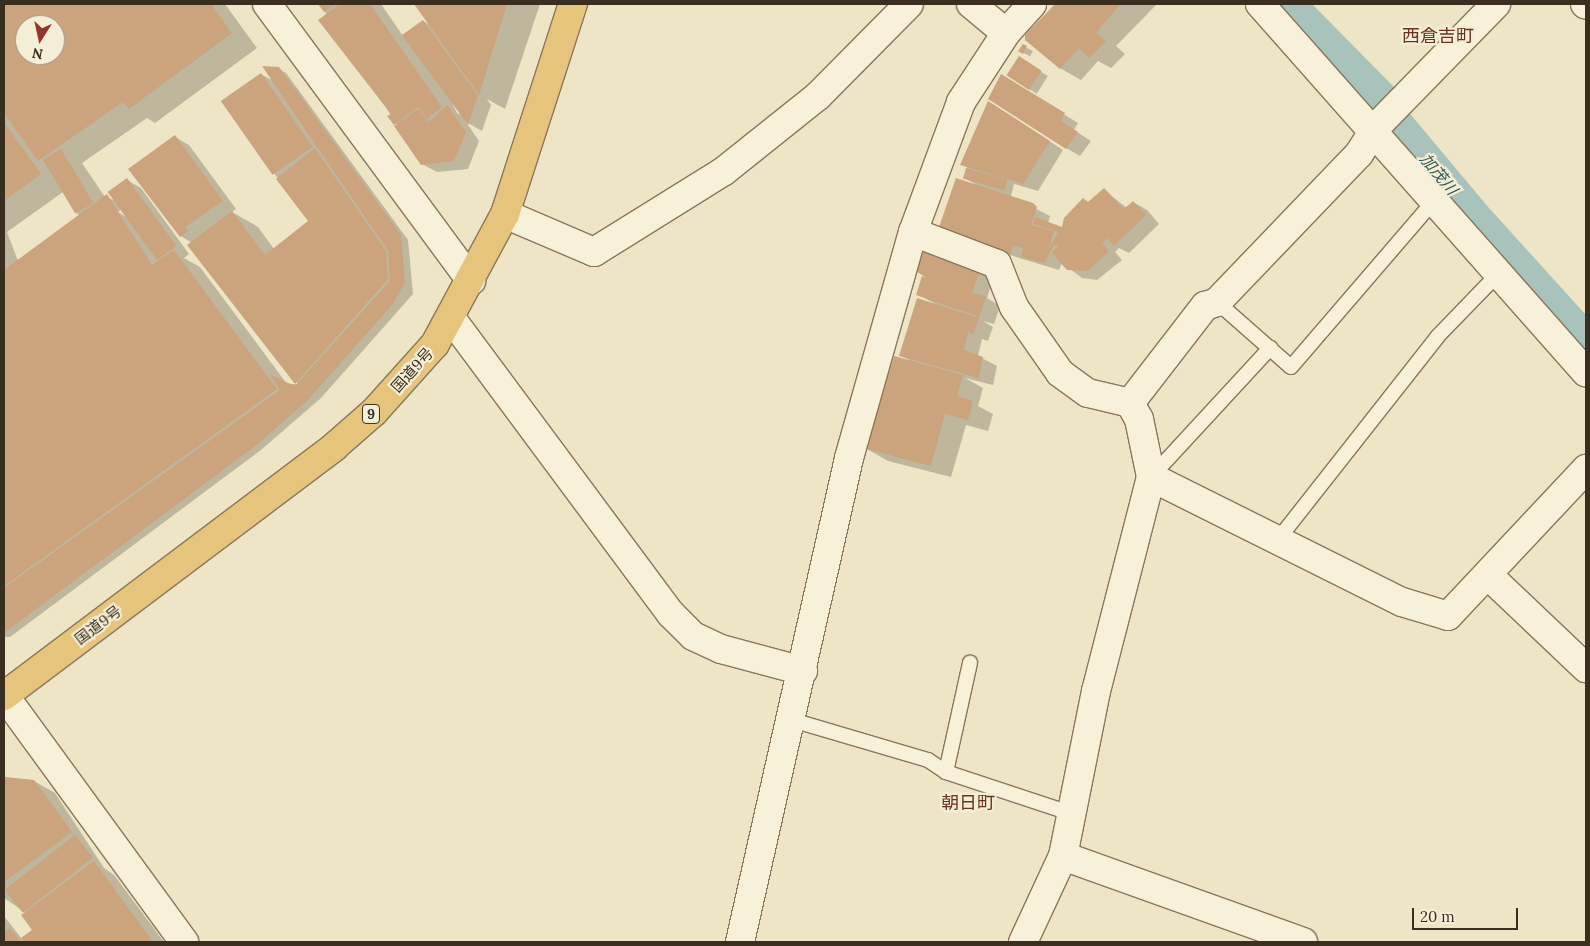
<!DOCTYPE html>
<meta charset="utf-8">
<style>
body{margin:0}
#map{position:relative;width:1590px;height:946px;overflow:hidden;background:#eee5c6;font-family:Lora,"Noto Sans JP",serif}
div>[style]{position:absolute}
.water>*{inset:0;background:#a8c2bc}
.shadow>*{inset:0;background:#0003;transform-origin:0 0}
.building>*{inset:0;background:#cba37d;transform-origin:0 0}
.roads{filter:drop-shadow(1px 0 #89775c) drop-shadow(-1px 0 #89775c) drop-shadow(0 1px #89775c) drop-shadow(0 -1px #89775c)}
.service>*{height:14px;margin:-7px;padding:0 7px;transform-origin:7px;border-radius:7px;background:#f8f1da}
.minor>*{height:28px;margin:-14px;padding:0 14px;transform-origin:14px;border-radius:14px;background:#f8f1da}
.tertiary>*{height:28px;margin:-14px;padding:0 14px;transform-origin:14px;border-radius:14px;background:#f8f1da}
.trunk>*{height:28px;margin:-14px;padding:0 14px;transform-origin:14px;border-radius:14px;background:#e6c47c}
span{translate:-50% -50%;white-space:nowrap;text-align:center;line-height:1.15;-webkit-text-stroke:4.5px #f5eed6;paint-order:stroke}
.shield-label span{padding:1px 4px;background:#f5eed6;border:1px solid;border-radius:4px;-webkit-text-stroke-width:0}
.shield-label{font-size:14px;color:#3a2e20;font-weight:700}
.street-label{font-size:15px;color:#3a2e20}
.water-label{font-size:16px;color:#2f5959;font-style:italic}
.quarter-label{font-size:18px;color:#66331f}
.frame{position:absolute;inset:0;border:5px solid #3a2e20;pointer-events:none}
.north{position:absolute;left:15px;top:15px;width:50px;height:50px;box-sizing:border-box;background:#f5eed6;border:1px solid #aaa18d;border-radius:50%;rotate:190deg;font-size:14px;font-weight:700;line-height:20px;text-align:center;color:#3a2e20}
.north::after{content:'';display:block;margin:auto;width:18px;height:22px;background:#97332d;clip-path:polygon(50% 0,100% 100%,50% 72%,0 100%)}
.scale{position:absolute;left:1412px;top:908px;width:106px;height:22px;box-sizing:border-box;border:2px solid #3a2e20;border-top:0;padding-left:6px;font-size:15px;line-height:18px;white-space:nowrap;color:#3a2e20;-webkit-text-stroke:4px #f5eed6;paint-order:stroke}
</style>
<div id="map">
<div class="water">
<div style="clip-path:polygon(1271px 4px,1312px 4px,1393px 86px,1406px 109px,1489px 208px,1586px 315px,1586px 360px)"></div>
</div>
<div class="shadow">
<div style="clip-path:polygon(evenodd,4px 4px,225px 4px,257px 48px,155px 123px,147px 118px,82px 163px,105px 197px,116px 201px,127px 180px,141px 188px,189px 254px,184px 258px,200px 267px,287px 384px,298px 384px,192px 243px,181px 236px,175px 137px,189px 145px,236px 209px,232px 212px,258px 227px,274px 249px,310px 221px,274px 173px,261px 74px,275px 82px,279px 69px,286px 73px,408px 240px,413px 294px,321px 398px,261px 450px,10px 637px,4px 637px,4px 4px,25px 25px,55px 25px,55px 55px,25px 55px,25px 25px,4px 4px,63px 192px,79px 216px,18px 261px,7px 232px,63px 192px,4px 4px,122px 209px,128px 218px,118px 212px,122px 209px)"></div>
<div style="clip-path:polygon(evenodd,320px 4px,381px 4px,403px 36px,423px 21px,434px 27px,417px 4px,540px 4px,505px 109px,487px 99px,491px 105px,482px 131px,466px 122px,479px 141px,468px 169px,437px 172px,422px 164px,320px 4px,448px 95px,463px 116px,457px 113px,448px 95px)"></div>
<div style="clip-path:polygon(1057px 4px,1157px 4px,1116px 46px,1125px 54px,1111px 68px,1098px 61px,1081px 80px,1060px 68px,1026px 35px)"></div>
<div style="left:1023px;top:46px;width:11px;height:6px;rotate:27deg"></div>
<div style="left:1019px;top:58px;width:34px;height:21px;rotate:32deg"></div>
<div style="clip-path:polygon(1015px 84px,1078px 123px,1074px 130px,1091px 141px,1080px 156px,1066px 148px)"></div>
<div style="clip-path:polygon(989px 102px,1063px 150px,1038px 191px,1014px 184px,1011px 196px,1050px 216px,1048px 223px,1062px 228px,1104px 190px,1127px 208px,1133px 202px,1147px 210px,1159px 224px,1129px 253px,1119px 248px,1115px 252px,1122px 260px,1097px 280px,1082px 278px,1062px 263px,1059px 270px,954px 238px,975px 184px,964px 178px,967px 167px,962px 164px)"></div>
<div style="clip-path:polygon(979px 271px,993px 279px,987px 298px,1000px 306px,994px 324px,983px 321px,993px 327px,988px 341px,982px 339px,978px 356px,997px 366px,993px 385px,965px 378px,983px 388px,978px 406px,993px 414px,988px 431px,966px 425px,951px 477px,888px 461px,867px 449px,909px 360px,901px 356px,935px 304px,917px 294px,932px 280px)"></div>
<div style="clip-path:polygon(6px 777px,34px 781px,55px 793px,104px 868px,114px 875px,164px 942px,4px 942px,4px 916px,22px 939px,34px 930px,26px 913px,4px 898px)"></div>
</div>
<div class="building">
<div style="clip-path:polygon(evenodd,4px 4px,211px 4px,232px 33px,129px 109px,123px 102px,38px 161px,4px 113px,4px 4px,25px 25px,55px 25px,55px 55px,25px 55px,25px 25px)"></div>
<div style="clip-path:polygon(318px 4px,335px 4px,324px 12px)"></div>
<div style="clip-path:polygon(340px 4px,370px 4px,442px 107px,427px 119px,418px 107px,394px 125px,387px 116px,391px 114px,318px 20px)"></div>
<div style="clip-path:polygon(414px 4px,507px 4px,479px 95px)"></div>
<div style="clip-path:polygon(1055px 4px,1121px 4px,1096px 33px,1106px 41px,1089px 58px,1079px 48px,1060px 69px,1025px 40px,1025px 35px)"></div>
<div style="clip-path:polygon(423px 20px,478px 96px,468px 125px,402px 35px)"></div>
<div style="clip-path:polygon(1023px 44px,1027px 46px,1023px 54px,1018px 51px)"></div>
<div style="left:1019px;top:56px;width:27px;height:23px;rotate:33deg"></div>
<div style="clip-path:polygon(262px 66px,279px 67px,401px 235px,405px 282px,393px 304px,308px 400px,254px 447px,4px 633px,4px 588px,280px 390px,270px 375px,295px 386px,390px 281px,388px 251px)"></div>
<div style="left:261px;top:73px;width:90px;height:49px;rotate:55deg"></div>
<div style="clip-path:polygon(1001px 74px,1065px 113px,1061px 121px,1078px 132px,1066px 149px,988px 99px)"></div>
<div style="clip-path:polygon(988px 101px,1050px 141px,1023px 184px,960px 165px)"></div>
<div style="clip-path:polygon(447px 105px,466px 132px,454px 161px,421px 165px,394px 126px,418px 109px,429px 122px)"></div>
<div style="clip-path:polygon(4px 122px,41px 174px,4px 201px)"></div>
<div style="clip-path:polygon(175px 135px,223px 201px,185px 227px,188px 231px,180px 237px,128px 169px)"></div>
<div style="clip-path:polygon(315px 148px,386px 251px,388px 279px,295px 384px,187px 245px,232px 211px,265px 255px,308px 221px,276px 179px)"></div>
<div style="left:61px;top:149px;width:63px;height:21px;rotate:59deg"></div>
<div style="left:966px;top:168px;width:43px;height:11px;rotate:16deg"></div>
<div style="left:127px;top:178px;width:84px;height:24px;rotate:54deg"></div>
<div style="clip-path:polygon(956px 178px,1033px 203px,1037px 207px,1031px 225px,1054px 231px,1049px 249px,1058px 232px,1033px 224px,1035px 217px,1062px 227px,1064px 218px,1083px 198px,1088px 202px,1104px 188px,1124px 209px,1133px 201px,1146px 215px,1114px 246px,1107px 238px,1102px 243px,1109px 251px,1088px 271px,1067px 270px,1052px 253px,1059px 245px,1054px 245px,1044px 263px,1021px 257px,1023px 248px,1013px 246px,1011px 254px,938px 230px)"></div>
<div style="clip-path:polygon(107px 194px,152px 265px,174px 250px,277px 389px,4px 586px,4px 270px)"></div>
<div style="clip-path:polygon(923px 252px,980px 270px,972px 293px,986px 296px,979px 317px,916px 295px,922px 276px,927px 278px,917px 272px)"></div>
<div style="clip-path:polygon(917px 298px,979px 318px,973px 334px,968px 332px,964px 350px,983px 357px,979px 378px,899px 356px)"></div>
<div style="clip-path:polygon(894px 356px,963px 375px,957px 396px,973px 401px,968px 420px,945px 414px,931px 466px,866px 449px)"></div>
<div style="clip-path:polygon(4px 777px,34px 780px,72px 832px,4px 882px)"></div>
<div style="left:75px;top:835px;width:29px;height:89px;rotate:52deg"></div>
<div style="clip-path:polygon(94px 861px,153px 942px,25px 942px,21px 938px,32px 930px,21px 915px)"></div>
<div style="clip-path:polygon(10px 928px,21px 942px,4px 942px,4px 933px)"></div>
</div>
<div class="roads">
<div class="service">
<div style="left:1217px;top:302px;width:98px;rotate:41.3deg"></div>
<div style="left:1291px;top:367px;width:218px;rotate:-49.3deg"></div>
<div style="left:1151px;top:477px;width:176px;rotate:-47.3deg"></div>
<div style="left:1276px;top:542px;width:262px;rotate:-51.8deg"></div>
<div style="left:1438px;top:336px;width:86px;rotate:-45.9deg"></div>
<div style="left:792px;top:720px;width:142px;rotate:16.4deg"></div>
<div style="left:928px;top:760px;width:22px;rotate:34deg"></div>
<div style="left:946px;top:772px;width:131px;rotate:18.3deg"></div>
<div style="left:946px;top:772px;width:112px;rotate:-77.6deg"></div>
</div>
<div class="minor">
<div style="left:971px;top:4px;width:45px;rotate:39.6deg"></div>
<div style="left:1260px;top:4px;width:492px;rotate:48.5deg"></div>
<div style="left:1585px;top:4px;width:1px;rotate:45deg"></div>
<div style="left:505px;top:214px;width:97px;rotate:23.1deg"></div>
<div style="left:594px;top:252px;width:153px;rotate:-31.9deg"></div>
<div style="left:724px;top:171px;width:120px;rotate:-38.6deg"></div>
<div style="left:818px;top:96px;width:129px;rotate:-45.3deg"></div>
<div style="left:913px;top:232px;width:90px;rotate:20.9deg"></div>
<div style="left:997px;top:264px;width:46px;rotate:68.4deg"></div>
<div style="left:1014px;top:307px;width:80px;rotate:55.1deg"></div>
<div style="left:1060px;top:373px;width:34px;rotate:36deg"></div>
<div style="left:1088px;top:393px;width:43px;rotate:13.4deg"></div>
<div style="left:1130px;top:403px;width:18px;rotate:61deg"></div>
<div style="left:1139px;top:419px;width:59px;rotate:78.3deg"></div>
<div style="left:1151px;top:477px;width:221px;rotate:104.4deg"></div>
<div style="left:1096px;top:691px;width:168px;rotate:101.3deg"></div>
<div style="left:1063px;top:856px;width:95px;rotate:114.9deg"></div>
<div style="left:451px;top:318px;width:369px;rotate:53.4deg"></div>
<div style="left:671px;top:614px;width:31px;rotate:45deg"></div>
<div style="left:693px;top:636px;width:31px;rotate:25deg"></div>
<div style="left:721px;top:649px;width:85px;rotate:15deg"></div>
<div style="left:1130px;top:403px;width:123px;rotate:-52.3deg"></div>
<div style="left:1205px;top:306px;width:13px;rotate:-18deg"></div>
<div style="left:1217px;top:302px;width:205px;rotate:-46.2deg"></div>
<div style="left:1359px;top:154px;width:32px;rotate:-58deg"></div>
<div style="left:1376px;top:127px;width:172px;rotate:-45.7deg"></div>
<div style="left:1151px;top:477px;width:280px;rotate:26.5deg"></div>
<div style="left:1402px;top:602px;width:48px;rotate:16.9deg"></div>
<div style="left:1448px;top:616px;width:202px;rotate:-46.8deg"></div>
<div style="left:1489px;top:576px;width:134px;rotate:43.5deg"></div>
<div style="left:4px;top:695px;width:306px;rotate:53.9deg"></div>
<div style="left:1063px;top:856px;width:255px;rotate:19.7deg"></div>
<div style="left:740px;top:942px;width:496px;rotate:-77.3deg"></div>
<div style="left:849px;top:458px;width:235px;rotate:-74.2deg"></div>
<div style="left:913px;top:232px;width:139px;rotate:-69.7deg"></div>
<div style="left:961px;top:102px;width:82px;rotate:-56.9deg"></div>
<div style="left:1006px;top:33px;width:39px;rotate:-48deg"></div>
</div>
<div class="tertiary">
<div style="left:267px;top:4px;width:344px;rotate:53.6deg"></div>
</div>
<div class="trunk">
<div style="left:4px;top:696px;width:413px;rotate:-37deg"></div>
<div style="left:334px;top:447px;width:53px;rotate:-41.2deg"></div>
<div style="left:374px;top:412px;width:91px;rotate:-48.1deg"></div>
<div style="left:435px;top:344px;width:148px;rotate:-61.7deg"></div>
<div style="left:505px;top:214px;width:221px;rotate:-72.1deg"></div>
</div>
</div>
<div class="shield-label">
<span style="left:371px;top:414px">9</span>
</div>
<div class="street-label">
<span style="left:412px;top:370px;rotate:-48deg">国道9号</span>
<span style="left:98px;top:625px;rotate:-37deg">国道9号</span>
</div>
<div class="water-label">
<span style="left:1439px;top:174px;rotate:50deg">加茂川</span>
</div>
<div class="quarter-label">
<span style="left:1438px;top:36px">西倉吉町</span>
<span style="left:968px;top:803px">朝日町</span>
</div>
<div class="frame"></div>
<div class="north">N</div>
<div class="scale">20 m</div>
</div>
